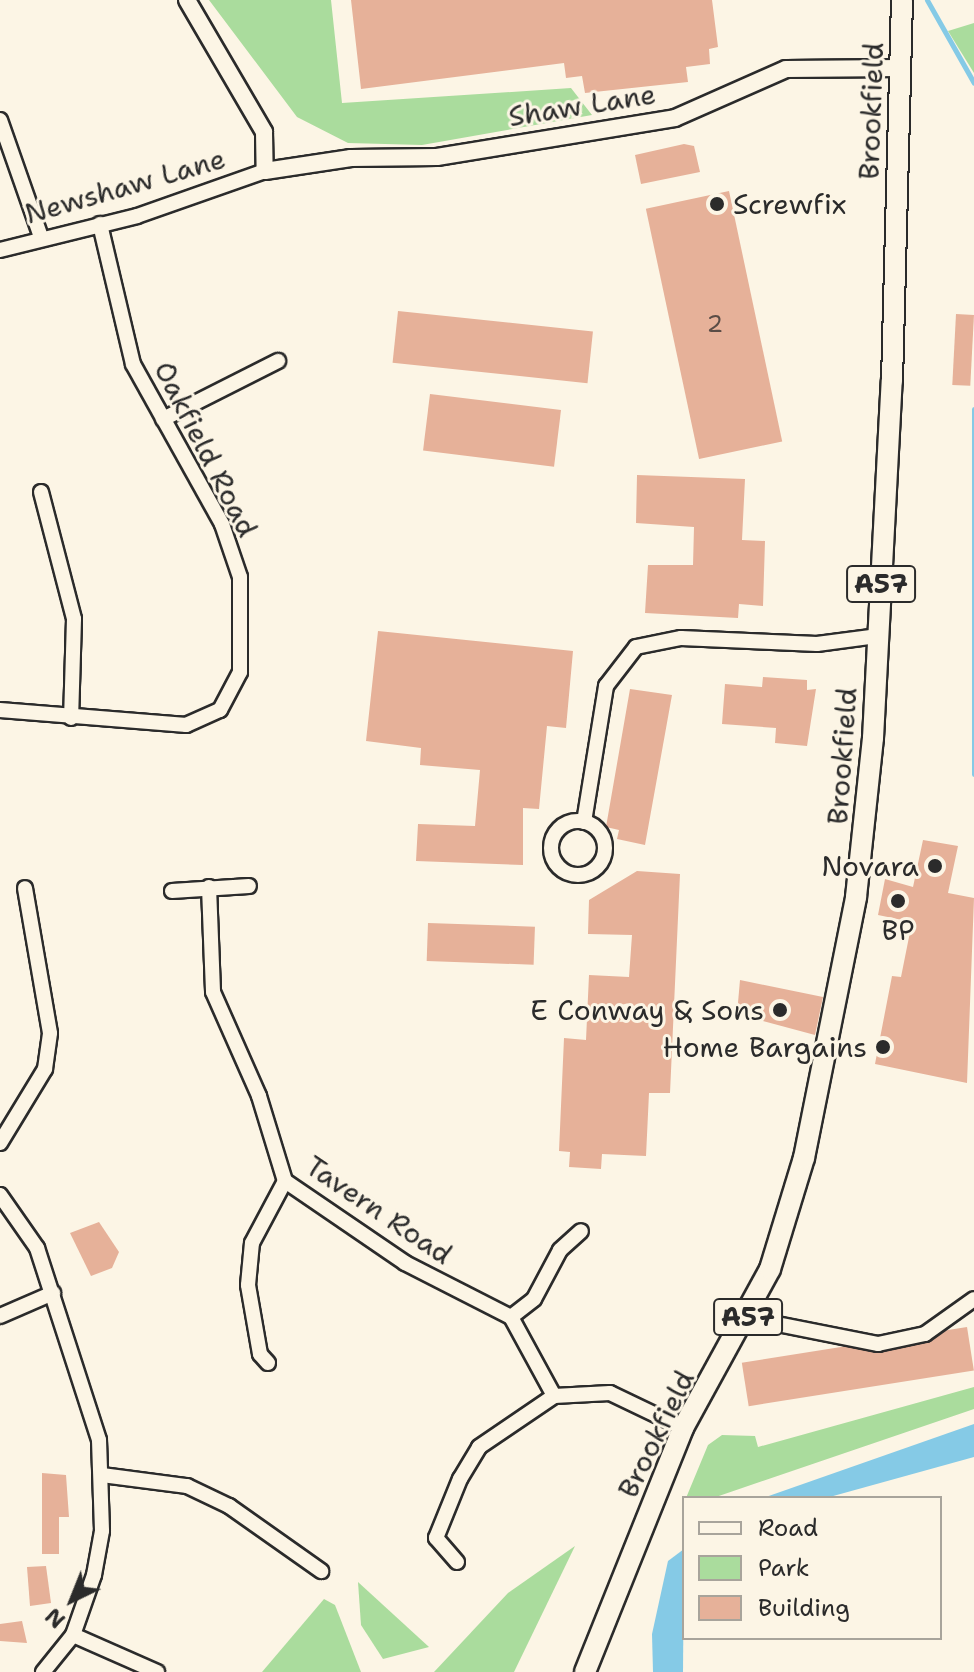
<!DOCTYPE html>
<style>
body{margin:0}
#map{position:relative;width:974px;height:1672px;overflow:hidden;background:#fcf5e5;font-family:"Shantell Sans",sans-serif}
div>[style]{position:absolute}
.green>*{inset:0;background:#aadc9d}
.water>*{inset:0;background:#85cae6}
.stream>*{height:5px;margin:-2.5px;padding:0 2.5px;transform-origin:2.5px;border-radius:2.5px;background:#85cae6}
.building>*{inset:0;background:#e6b199;transform-origin:0 0}
.roads{filter:drop-shadow(2px 0 #2b2b2b) drop-shadow(-2px 0 #2b2b2b) drop-shadow(0 2px #2b2b2b) drop-shadow(0 -2px #2b2b2b)}
.minor>*{height:14px;margin:-7px;padding:0 7px;transform-origin:7px;border-radius:7px;background:#fcf5e5}
.minor>.ring{margin:-7px;padding:0;box-sizing:content-box;background:none;border:14px solid #fcf5e5;border-radius:50%}
.tertiary>*{height:16px;margin:-8px;padding:0 8px;transform-origin:8px;border-radius:8px;background:#fcf5e5}
.primary>*{height:20px;margin:-10px;padding:0 10px;transform-origin:10px;border-radius:10px;background:#fcf5e5}
.dots>*{width:22px;height:22px;translate:-50% -50%;box-sizing:border-box;border:4px solid #fcf5e5;border-radius:50%}
span{translate:-50% -50%;white-space:nowrap;text-align:center;line-height:1.15;-webkit-text-stroke:6px #fcf5e5;paint-order:stroke}
.number-label{font-size:24px;color:#5a4c46}
.number-label span{-webkit-text-stroke-width:0}
.shield-label span{padding:2px 6px;background:#fcf5e5;border:2px solid;border-radius:6px;-webkit-text-stroke-width:0}
.shield-label{font-size:26px;color:#2b2b2b;font-weight:700}
.street-label{font-size:28px;color:#2b2b2b}
.poi-label{font-size:28px;color:#2b2b2b}
.left{translate:0 -50%;text-align:left}
.right{translate:-100% -50%;text-align:right}
.legend{position:absolute;left:682px;top:1496px;width:260px;height:144px;box-sizing:border-box;background:#fcf5e5;border:2px solid #a8a49b;margin:0;padding:10px 14px;list-style:none;font-size:24px;color:#2b2b2b}
.legend li{display:flex;align-items:center;gap:16px;height:40px}
.legend b{width:40px;border:2px solid #a8a49b}
.north{position:absolute;left:32px;top:1560px;width:80px;height:80px;-webkit-text-stroke:6px #fcf5e5;paint-order:stroke;rotate:223deg;font-size:22px;font-weight:700;line-height:32px;text-align:center;color:#2b2b2b}
.north::after{content:'';display:block;margin:auto;width:28px;height:36px;background:#2b2b2b;clip-path:polygon(50% 0,100% 100%,50% 72%,0 100%)}
</style>
<div id="map">
<div class="green">
<div style="clip-path:polygon(209px 0,331px 0,342px 103px,571px 88px,592px 115px,422px 145px,348px 143px,297px 117px)"></div>
<div style="clip-path:polygon(974px 23px,974px 73px,948px 31px)"></div>
<div style="clip-path:polygon(974px 1387px,974px 1409px,713px 1498px,686px 1498px,708px 1445px,722px 1435px,755px 1436px,758px 1447px)"></div>
<div style="clip-path:polygon(575px 1546px,514px 1672px,434px 1672px,508px 1593px)"></div>
<div style="clip-path:polygon(358px 1582px,429px 1647px,383px 1659px,361px 1625px)"></div>
<div style="clip-path:polygon(324px 1599px,335px 1605px,361px 1672px,262px 1672px)"></div>
</div>
<div class="water">
<div style="clip-path:polygon(974px 1424px,974px 1457px,826px 1498px,763px 1498px)"></div>
<div style="clip-path:polygon(684px 1549px,683px 1672px,653px 1672px,652px 1634px,668px 1561px)"></div>
</div>
<div class="stream">
<div style="left:927px;top:0;width:95px;rotate:60.5deg"></div>
<div style="left:974px;top:409px;width:365px;rotate:90deg"></div>
</div>
<div class="building">
<div style="clip-path:polygon(351px 0,712px 0,718px 47px,709px 49px,710px 64px,686px 67px,688px 82px,585px 93px,582px 76px,566px 78px,564px 63px,361px 89px)"></div>
<div style="clip-path:polygon(684px 144px,694px 146px,700px 172px,641px 184px,635px 155px)"></div>
<div style="left:729px;top:191px;width:256px;height:85px;rotate:78deg"></div>
<div style="left:398px;top:311px;width:196px;height:52px;rotate:6deg"></div>
<div style="left:956px;top:314px;width:18px;height:71px;rotate:3deg"></div>
<div style="left:430px;top:394px;width:132px;height:57px;rotate:7deg"></div>
<div style="clip-path:polygon(637px 475px,745px 479px,742px 540px,765px 541px,763px 606px,739px 604px,738px 618px,645px 613px,648px 565px,693px 565px,694px 527px,636px 523px)"></div>
<div style="clip-path:polygon(378px 631px,573px 651px,566px 728px,547px 726px,539px 809px,523px 808px,523px 865px,416px 861px,418px 824px,475px 826px,480px 770px,420px 765px,421px 748px,366px 741px)"></div>
<div style="clip-path:polygon(763px 677px,807px 680px,807px 690px,816px 689px,807px 746px,775px 743px,776px 728px,722px 724px,725px 684px,762px 687px)"></div>
<div style="clip-path:polygon(630px 689px,672px 695px,645px 845px,617px 839px,619px 830px,606px 827px)"></div>
<div style="clip-path:polygon(923px 840px,958px 846px,948px 893px,974px 898px,967px 1083px,875px 1064px,892px 976px,901px 977px,912px 922px,878px 915px,885px 879px,913px 887px)"></div>
<div style="clip-path:polygon(637px 871px,680px 874px,670px 1093px,649px 1093px,646px 1156px,602px 1154px,601px 1169px,569px 1167px,570px 1152px,559px 1151px,564px 1038px,586px 1040px,589px 975px,629px 977px,632px 935px,588px 934px,589px 900px)"></div>
<div style="left:428px;top:923px;width:107px;height:38px;rotate:2deg"></div>
<div style="clip-path:polygon(740px 980px,823px 997px,815px 1035px,737px 1014px)"></div>
<div style="clip-path:polygon(99px 1222px,119px 1252px,112px 1268px,91px 1276px,70px 1233px)"></div>
<div style="left:967px;top:1327px;width:44px;height:228px;rotate:81deg"></div>
<div style="clip-path:polygon(42px 1473px,66px 1475px,69px 1517px,59px 1517px,59px 1554px,42px 1554px)"></div>
<div style="clip-path:polygon(46px 1566px,51px 1603px,30px 1606px,27px 1567px)"></div>
<div style="clip-path:polygon(22px 1621px,27px 1643px,0 1641px,0 1624px)"></div>
</div>
<div class="roads">
<div class="minor">
<div style="left:0;top:120px;width:124px;rotate:70.7deg"></div>
<div style="left:0;top:250px;width:141px;rotate:-13.9deg"></div>
<div style="left:137px;top:216px;width:136px;rotate:-19.4deg"></div>
<div style="left:163px;top:419px;width:129px;rotate:-26.8deg"></div>
<div style="left:41px;top:492px;width:131px;rotate:75.4deg"></div>
<div style="left:74px;top:619px;width:99px;rotate:91.7deg"></div>
<div style="left:0;top:710px;width:187px;rotate:4.6deg"></div>
<div style="left:186px;top:725px;width:37px;rotate:-24deg"></div>
<div style="left:220px;top:710px;width:43px;rotate:-62.2deg"></div>
<div style="left:240px;top:672px;width:95px;rotate:-90deg"></div>
<div style="left:240px;top:577px;width:56px;rotate:-108.8deg"></div>
<div style="left:222px;top:524px;width:183px;rotate:-119.1deg"></div>
<div style="left:133px;top:364px;width:144px;rotate:-103.3deg"></div>
<div class="ring" style="left:551px;top:821px;width:40px;height:40px"></div>
<div style="left:584px;top:822px;width:138px;rotate:-80.8deg"></div>
<div style="left:606px;top:686px;width:49px;rotate:-52.4deg"></div>
<div style="left:636px;top:647px;width:46px;rotate:-11.3deg"></div>
<div style="left:681px;top:638px;width:136px;rotate:2.5deg"></div>
<div style="left:817px;top:644px;width:62px;rotate:-7.5deg"></div>
<div style="left:209px;top:887px;width:105px;rotate:87.8deg"></div>
<div style="left:213px;top:992px;width:114px;rotate:66.1deg"></div>
<div style="left:259px;top:1096px;width:89px;rotate:73deg"></div>
<div style="left:285px;top:1181px;width:145px;rotate:34.3deg"></div>
<div style="left:405px;top:1263px;width:119px;rotate:27deg"></div>
<div style="left:511px;top:1317px;width:90px;rotate:61.4deg"></div>
<div style="left:172px;top:891px;width:77px;rotate:-3.7deg"></div>
<div style="left:0;top:1143px;width:87px;rotate:-58.7deg"></div>
<div style="left:45px;top:1069px;width:36px;rotate:-82deg"></div>
<div style="left:50px;top:1033px;width:147px;rotate:-99.8deg"></div>
<div style="left:0;top:1195px;width:65px;rotate:55.1deg"></div>
<div style="left:37px;top:1248px;width:202px;rotate:72.1deg"></div>
<div style="left:99px;top:1440px;width:91px;rotate:88.1deg"></div>
<div style="left:102px;top:1531px;width:45px;rotate:100.3deg"></div>
<div style="left:94px;top:1575px;width:64px;rotate:109.3deg"></div>
<div style="left:73px;top:1635px;width:48px;rotate:129deg"></div>
<div style="left:0;top:1316px;width:58px;rotate:-23.5deg"></div>
<div style="left:511px;top:1317px;width:29px;rotate:-38deg"></div>
<div style="left:534px;top:1299px;width:55px;rotate:-62deg"></div>
<div style="left:560px;top:1250px;width:28px;rotate:-42deg"></div>
<div style="left:747px;top:1318px;width:134px;rotate:11.2deg"></div>
<div style="left:878px;top:1344px;width:48px;rotate:-12deg"></div>
<div style="left:925px;top:1334px;width:60px;rotate:-35.5deg"></div>
<div style="left:268px;top:1363px;width:12px;rotate:-132deg"></div>
<div style="left:260px;top:1354px;width:70px;rotate:-99.9deg"></div>
<div style="left:248px;top:1285px;width:42px;rotate:-84.6deg"></div>
<div style="left:252px;top:1243px;width:70px;rotate:-62deg"></div>
<div style="left:102px;top:1475px;width:86px;rotate:7.4deg"></div>
<div style="left:187px;top:1486px;width:47px;rotate:25.5deg"></div>
<div style="left:229px;top:1506px;width:113px;rotate:35.2deg"></div>
<div style="left:457px;top:1562px;width:32px;rotate:-131deg"></div>
<div style="left:436px;top:1538px;width:64px;rotate:-67.9deg"></div>
<div style="left:460px;top:1479px;width:37px;rotate:-59deg"></div>
<div style="left:479px;top:1447px;width:91px;rotate:-34.2deg"></div>
<div style="left:554px;top:1396px;width:56px;rotate:-3.1deg"></div>
<div style="left:610px;top:1393px;width:81px;rotate:25.6deg"></div>
<div style="left:73px;top:1635px;width:92px;rotate:23.8deg"></div>
</div>
<div class="tertiary">
<div style="left:187px;top:0;width:153px;rotate:59.7deg"></div>
<div style="left:264px;top:132px;width:39px;rotate:89deg"></div>
<div style="left:265px;top:171px;width:87px;rotate:-8.6deg"></div>
<div style="left:351px;top:158px;width:86px;rotate:-0.7deg"></div>
<div style="left:437px;top:157px;width:241px;rotate:-9.3deg"></div>
<div style="left:675px;top:118px;width:121px;rotate:-23.8deg"></div>
<div style="left:786px;top:69px;width:113px;rotate:-0.5deg"></div>
</div>
<div class="primary">
<div style="left:585px;top:1672px;width:263px;rotate:-68.1deg"></div>
<div style="left:683px;top:1428px;width:181px;rotate:-61.3deg"></div>
<div style="left:770px;top:1269px;width:116px;rotate:-73deg"></div>
<div style="left:804px;top:1158px;width:266px;rotate:-78.7deg"></div>
<div style="left:856px;top:897px;width:160px;rotate:-83.9deg"></div>
<div style="left:873px;top:738px;width:358px;rotate:-87deg"></div>
<div style="left:892px;top:381px;width:381px;rotate:-88.5deg"></div>
</div>
</div>
<div class="dots">
<div style="left:717px;top:204px;background:#2b2b2b"></div>
<div style="left:935px;top:866px;background:#2b2b2b"></div>
<div style="left:898px;top:901px;background:#2b2b2b"></div>
<div style="left:780px;top:1010px;background:#2b2b2b"></div>
<div style="left:883px;top:1047px;background:#2b2b2b"></div>
</div>
<div class="number-label">
<span style="left:715px;top:325px">2</span>
</div>
<div class="shield-label">
<span style="left:881px;top:584px">A57</span>
<span style="left:748px;top:1317px">A57</span>
</div>
<div class="street-label">
<span style="left:582px;top:105px;rotate:-9deg">Shaw Lane</span>
<span style="left:871px;top:111px;rotate:-88deg">Brookfield</span>
<span style="left:125px;top:186px;rotate:-16deg">Newshaw Lane</span>
<span style="left:206px;top:449px;rotate:63deg">Oakfield Road</span>
<span style="left:842px;top:756px;rotate:-86deg">Brookfield</span>
<span style="left:379px;top:1210px;rotate:34deg">Tavern Road</span>
<span style="left:656px;top:1434px;rotate:-64deg">Brookfield</span>
</div>
<div class="poi-label">
<span class="left" style="left:733px;top:204px">Screwfix</span>
<span class="right" style="left:919px;top:866px">Novara</span>
<span style="left:898px;top:930px">BP</span>
<span class="right" style="left:764px;top:1010px">E Conway &amp; Sons</span>
<span class="right" style="left:867px;top:1047px">Home Bargains</span>
</div>
<ul class="legend">
<li><b style="height:10px;background:#fcf5e5"></b>Road</li>
<li><b style="height:22px;background:#aadc9d"></b>Park</li>
<li><b style="height:22px;background:#e6b199"></b>Building</li>
</ul>
<div class="north">N</div>
</div>
